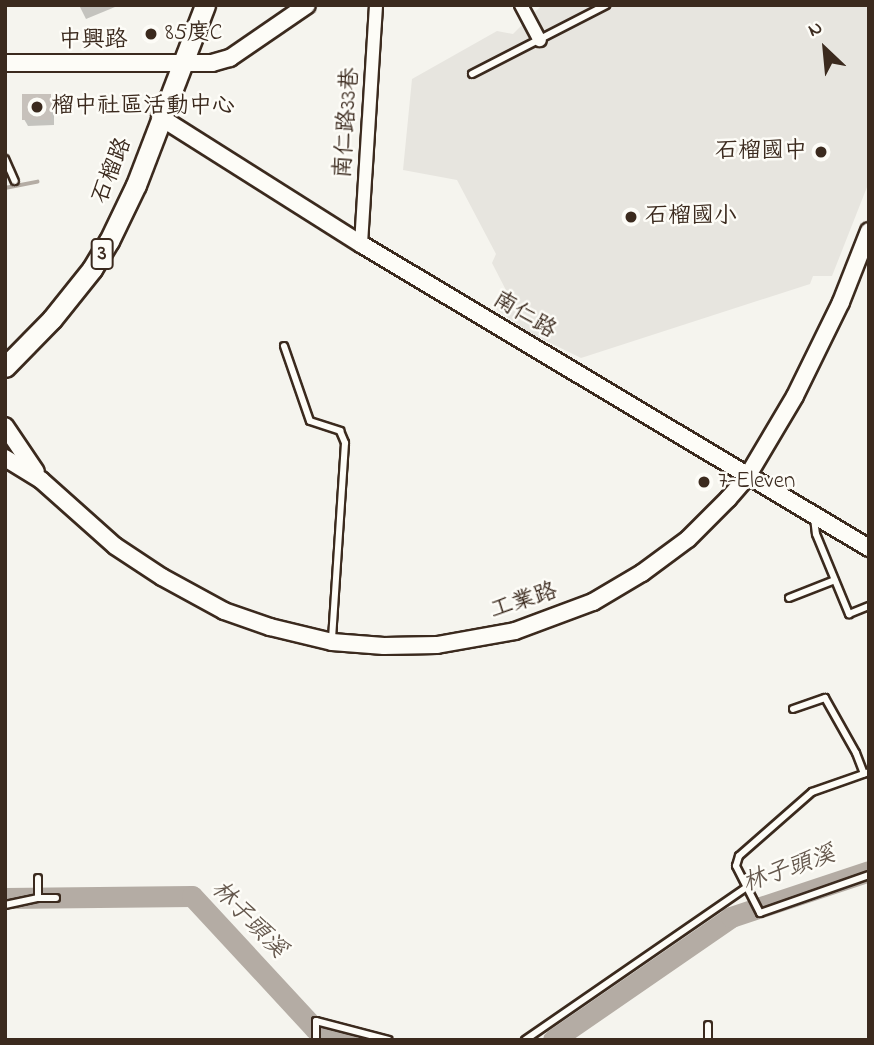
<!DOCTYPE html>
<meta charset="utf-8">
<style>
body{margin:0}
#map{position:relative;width:874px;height:1045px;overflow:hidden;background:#f5f4ee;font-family:"Indie Flower","LXGW WenKai TC",sans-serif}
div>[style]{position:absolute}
.built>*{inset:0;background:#e7e5df}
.shadow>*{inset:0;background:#0003}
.stream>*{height:3.5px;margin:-1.75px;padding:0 1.75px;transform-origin:1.75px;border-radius:1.75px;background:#b4aca4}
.river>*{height:21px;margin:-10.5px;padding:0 10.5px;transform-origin:10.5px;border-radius:10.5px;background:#b4aca4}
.building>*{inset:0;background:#c7c1bb;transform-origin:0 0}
.roads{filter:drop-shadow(2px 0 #3b2a1e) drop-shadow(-2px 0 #3b2a1e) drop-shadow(0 2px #3b2a1e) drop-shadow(0 -2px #3b2a1e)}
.service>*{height:6px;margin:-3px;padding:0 3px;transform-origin:3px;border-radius:3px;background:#fdfcf7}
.minor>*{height:12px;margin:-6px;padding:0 6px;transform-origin:6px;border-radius:6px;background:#fdfcf7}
.tertiary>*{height:16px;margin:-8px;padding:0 8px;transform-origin:8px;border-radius:8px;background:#fdfcf7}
.primary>*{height:19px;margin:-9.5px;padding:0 9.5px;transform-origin:9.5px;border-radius:9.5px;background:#fdfcf7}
.dots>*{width:19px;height:19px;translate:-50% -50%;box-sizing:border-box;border:4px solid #fdfcf7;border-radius:50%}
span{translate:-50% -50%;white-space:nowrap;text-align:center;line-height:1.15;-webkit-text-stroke:5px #fdfcf7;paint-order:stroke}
.shield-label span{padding:2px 5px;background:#fdfcf7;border:2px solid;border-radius:5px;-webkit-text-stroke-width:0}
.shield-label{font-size:21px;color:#3b2a1e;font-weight:700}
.poi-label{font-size:23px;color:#3b2a1e}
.left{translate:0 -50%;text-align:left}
.right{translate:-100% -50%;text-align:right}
.street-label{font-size:23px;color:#3b2a1e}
.water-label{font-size:24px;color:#65584d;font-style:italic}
.frame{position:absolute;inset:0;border:7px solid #3b2a1e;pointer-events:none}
.north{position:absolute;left:790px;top:14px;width:70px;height:70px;-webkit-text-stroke:5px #fdfcf7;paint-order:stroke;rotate:334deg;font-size:19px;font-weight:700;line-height:28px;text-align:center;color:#3b2a1e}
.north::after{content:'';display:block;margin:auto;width:24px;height:32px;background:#3b2a1e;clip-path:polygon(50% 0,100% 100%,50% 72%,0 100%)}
</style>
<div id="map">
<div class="built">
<div style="clip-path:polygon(542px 5px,869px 5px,869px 182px,832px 276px,813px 276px,810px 284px,581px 358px,530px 333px,496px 309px,509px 296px,492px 263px,496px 254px,457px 180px,403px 170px,412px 79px,497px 31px,513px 34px)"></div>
</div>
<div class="shadow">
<div style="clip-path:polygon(79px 5px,114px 5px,115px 7px,86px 19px)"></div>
<div style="clip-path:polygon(50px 95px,54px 102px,54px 125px,28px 126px,24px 119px)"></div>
</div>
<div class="stream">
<div style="left:5px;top:188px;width:33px;rotate:-11deg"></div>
</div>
<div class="river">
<div style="left:5px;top:898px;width:187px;rotate:-0.6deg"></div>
<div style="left:192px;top:896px;width:181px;rotate:47.2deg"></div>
<div style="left:315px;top:1029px;width:34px;rotate:19deg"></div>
<div style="left:553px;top:1040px;width:216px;rotate:-34.6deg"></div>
<div style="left:731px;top:917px;width:145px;rotate:-18.4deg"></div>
</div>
<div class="building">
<div style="left:22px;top:94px;width:29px;height:26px"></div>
</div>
<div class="roads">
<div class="service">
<div style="left:472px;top:74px;width:151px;rotate:-27.2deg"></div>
<div style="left:5px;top:159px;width:24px;rotate:66deg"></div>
<div style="left:284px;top:346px;width:79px;rotate:70.9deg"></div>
<div style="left:310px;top:421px;width:32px;rotate:18deg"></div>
<div style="left:340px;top:431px;width:13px;rotate:67deg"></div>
<div style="left:345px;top:443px;width:197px;rotate:93.8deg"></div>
<div style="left:814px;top:518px;width:16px;rotate:83deg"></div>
<div style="left:816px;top:534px;width:87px;rotate:67.6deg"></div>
<div style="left:849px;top:614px;width:22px;rotate:-22deg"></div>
<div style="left:789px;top:598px;width:49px;rotate:-21.4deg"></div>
<div style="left:793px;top:709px;width:34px;rotate:-19deg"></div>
<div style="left:825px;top:698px;width:63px;rotate:60.6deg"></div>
<div style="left:856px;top:753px;width:22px;rotate:69deg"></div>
<div style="left:869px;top:772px;width:60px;rotate:160.7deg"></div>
<div style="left:812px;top:792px;width:97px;rotate:138.8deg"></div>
<div style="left:739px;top:856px;width:10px;rotate:107deg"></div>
<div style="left:736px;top:866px;width:53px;rotate:62.9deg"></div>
<div style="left:760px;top:913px;width:115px;rotate:-19.2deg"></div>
<div style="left:38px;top:878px;width:20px;rotate:90deg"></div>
<div style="left:5px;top:905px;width:34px;rotate:-12deg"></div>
<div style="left:38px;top:898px;width:18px"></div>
<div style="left:316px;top:1040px;width:19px;rotate:-90deg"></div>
<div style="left:316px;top:1021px;width:75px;rotate:14.6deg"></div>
<div style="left:525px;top:1040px;width:271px;rotate:-34.6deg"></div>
<div style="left:708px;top:1040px;width:15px;rotate:-90deg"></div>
</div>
<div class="minor">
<div style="left:521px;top:5px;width:40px;rotate:62deg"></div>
<div style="left:361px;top:244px;width:239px;rotate:-86.4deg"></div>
</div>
<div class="tertiary">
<div style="left:5px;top:63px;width:207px"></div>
<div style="left:212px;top:63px;width:19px;rotate:-16deg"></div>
<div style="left:230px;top:58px;width:93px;rotate:-34.5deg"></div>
<div style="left:160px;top:117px;width:238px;rotate:32.3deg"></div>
<div style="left:361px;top:244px;width:592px;rotate:30.9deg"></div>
<div style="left:5px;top:426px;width:55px;rotate:56deg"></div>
<div style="left:5px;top:458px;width:42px;rotate:31.4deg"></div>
<div style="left:41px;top:480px;width:99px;rotate:41.7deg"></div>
<div style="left:115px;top:546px;width:56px;rotate:33.4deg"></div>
<div style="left:162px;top:577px;width:71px;rotate:28.7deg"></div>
<div style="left:224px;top:611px;width:49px;rotate:19.2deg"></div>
<div style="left:270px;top:627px;width:64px;rotate:13.6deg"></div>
<div style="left:332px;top:642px;width:52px;rotate:4.4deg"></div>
<div style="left:384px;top:646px;width:53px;rotate:-1.1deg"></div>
<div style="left:437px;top:645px;width:79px;rotate:-10.2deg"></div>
<div style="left:515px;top:631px;width:83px;rotate:-20.4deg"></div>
<div style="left:593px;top:602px;width:57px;rotate:-30.6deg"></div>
<div style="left:642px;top:573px;width:57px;rotate:-36.5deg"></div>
<div style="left:688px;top:539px;width:57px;rotate:-45deg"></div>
<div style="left:728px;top:499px;width:29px;rotate:-49deg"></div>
<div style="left:747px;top:477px;width:94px;rotate:-59.3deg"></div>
<div style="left:795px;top:396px;width:105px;rotate:-63.9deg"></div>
<div style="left:841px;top:302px;width:76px;rotate:-68.5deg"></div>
</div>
<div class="primary">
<div style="left:5px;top:367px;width:67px;rotate:-45.6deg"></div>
<div style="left:52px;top:319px;width:64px;rotate:-51.3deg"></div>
<div style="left:92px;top:269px;width:33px;rotate:-59deg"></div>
<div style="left:109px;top:241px;width:62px;rotate:-64.3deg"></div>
<div style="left:136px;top:185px;width:193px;rotate:-69deg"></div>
</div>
</div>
<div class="dots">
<div style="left:151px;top:34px;background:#3b2a1e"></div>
<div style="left:37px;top:107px;background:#3b2a1e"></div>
<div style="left:821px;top:152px;background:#3b2a1e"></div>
<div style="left:631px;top:217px;background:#3b2a1e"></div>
<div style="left:704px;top:482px;background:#3b2a1e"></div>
</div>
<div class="shield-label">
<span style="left:102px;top:254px">3</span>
</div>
<div class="poi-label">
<span class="left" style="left:165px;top:34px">85度C</span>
<span class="left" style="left:51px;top:107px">榴中社區活動中心</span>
<span class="right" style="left:807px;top:152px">石榴國中</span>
<span class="left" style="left:645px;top:217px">石榴國小</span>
<span class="left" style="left:718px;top:482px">7-Eleven</span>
</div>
<div class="street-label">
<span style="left:93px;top:41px">中興路</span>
<span style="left:348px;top:123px;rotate:-86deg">南仁路33巷</span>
<span style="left:113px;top:171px;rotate:-68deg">石榴路</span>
<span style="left:524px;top:316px;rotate:31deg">南仁路</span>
<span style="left:524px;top:602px;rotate:-18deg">工業路</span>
</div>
<div class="water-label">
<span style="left:789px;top:870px;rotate:-19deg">林子頭溪</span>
<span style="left:248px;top:920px;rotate:46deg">林子頭溪</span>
</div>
<div class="frame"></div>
<div class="north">N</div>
</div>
